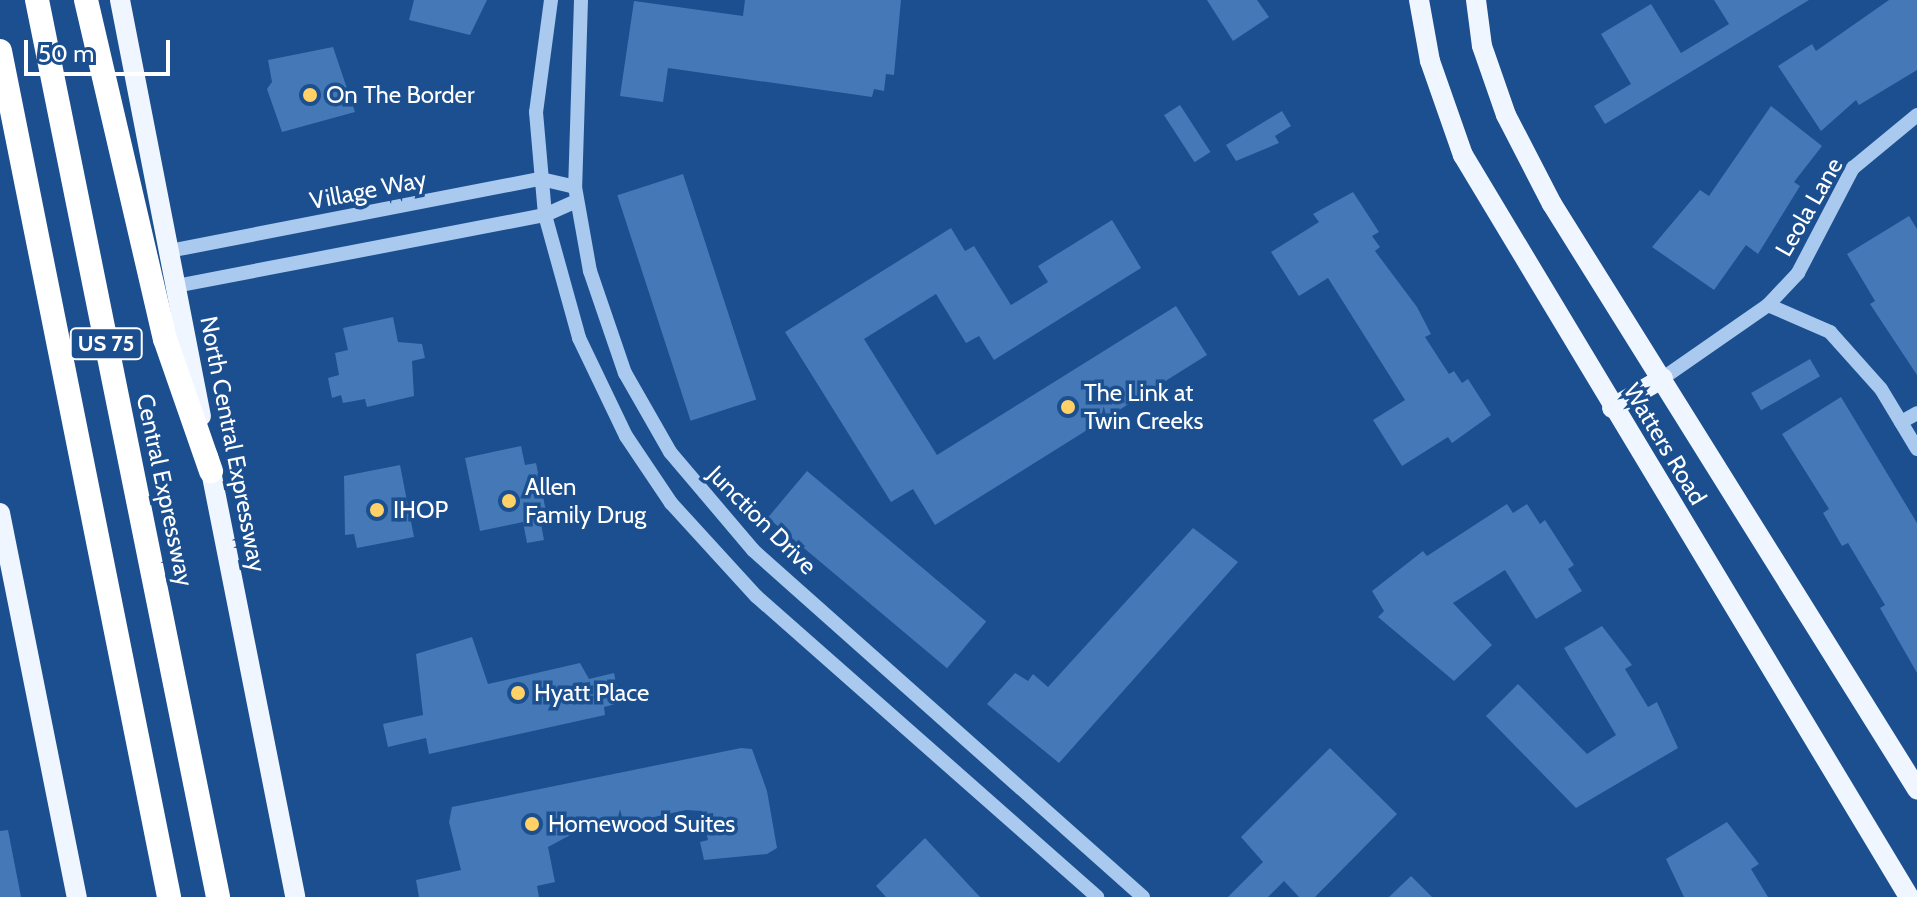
<!DOCTYPE html>
<style>
body{margin:0}
#map{position:relative;width:1917px;height:897px;overflow:hidden;background:#1b4f8f;font-family:Cabin,sans-serif}
div>[style]{position:absolute}
.building>*{inset:0;background:#4478b7;transform-origin:0 0}
.minor>*{height:14px;margin:-7px;padding:0 7px;transform-origin:7px;border-radius:7px;background:#a9c9ee}
.major>*{height:20px;margin:-10px;padding:0 10px;transform-origin:10px;border-radius:10px;background:#f0f6ff}
.highway>*{height:24px;margin:-12px;padding:0 12px;transform-origin:12px;border-radius:12px;background:#fff}
.dots>*{width:22px;height:22px;translate:-50% -50%;box-sizing:border-box;border:4px solid #1b4f8f;border-radius:50%}
span{translate:-50% -50%;white-space:nowrap;text-align:center;line-height:1.15;-webkit-text-stroke:7px #1b4f8f;paint-order:stroke}
.shield-label span{padding:2px 6px;background:#1b4f8f;border:2px solid;border-radius:6px;-webkit-text-stroke-width:0}
.shield-label{font-size:22px;color:#fff;font-weight:700}
.poi-label{font-size:24px;color:#fff}
.left{translate:0 -50%;text-align:left}
.street-label{font-size:24px;color:#fff}
.scale{position:absolute;left:24px;top:40px;width:146px;height:36px;box-sizing:border-box;border:4px solid #fff;border-top:0;padding-left:10px;font-size:24px;line-height:28px;white-space:nowrap;color:#fff;-webkit-text-stroke:6px #1b4f8f;paint-order:stroke}
</style>
<div id="map">
<div class="building">
<div style="clip-path:polygon(414px 0,487px 0,470px 35px,409px 20px)"></div>
<div style="clip-path:polygon(745px 0,901px 0,894px 75px,886px 74px,884px 91px,874px 89px,872px 97px,668px 68px,663px 102px,620px 96px,634px 1px,743px 16px)"></div>
<div style="clip-path:polygon(1207px 0,1257px 0,1269px 17px,1233px 41px)"></div>
<div style="clip-path:polygon(1714px 0,1809px 0,1605px 124px,1594px 106px,1631px 84px,1601px 34px,1651px 4px,1681px 53px,1729px 24px)"></div>
<div style="clip-path:polygon(1889px 0,1917px 0,1917px 70px,1859px 105px,1856px 100px,1821px 131px,1778px 66px,1812px 44px,1816px 51px)"></div>
<div style="clip-path:polygon(333px 47px,355px 112px,282px 132px,267px 89px,272px 82px,268px 60px)"></div>
<div style="left:1180px;top:105px;width:56px;height:19px;rotate:57deg"></div>
<div style="clip-path:polygon(1771px 106px,1822px 146px,1794px 182px,1800px 186px,1758px 254px,1746px 245px,1714px 290px,1652px 247px,1700px 190px,1709px 196px)"></div>
<div style="clip-path:polygon(1282px 111px,1291px 126px,1275px 136px,1279px 143px,1236px 161px,1226px 145px)"></div>
<div style="left:683px;top:174px;width:237px;height:69px;rotate:72deg"></div>
<div style="clip-path:polygon(1353px 192px,1379px 232px,1372px 236px,1380px 247px,1375px 251px,1417px 307px,1431px 334px,1425px 337px,1449px 374px,1454px 371px,1462px 383px,1468px 379px,1491px 415px,1452px 443px,1448px 437px,1402px 466px,1373px 420px,1405px 400px,1328px 278px,1299px 296px,1271px 252px,1319px 222px,1313px 214px)"></div>
<div style="clip-path:polygon(1909px 216px,1917px 229px,1917px 375px,1870px 304px,1875px 301px,1847px 254px)"></div>
<div style="clip-path:polygon(1112px 220px,1141px 268px,994px 360px,979px 336px,966px 343px,936px 294px,864px 339px,937px 455px,1176px 306px,1207px 355px,935px 525px,913px 489px,891px 502px,785px 332px,951px 228px,965px 251px,974px 246px,1011px 305px,1048px 282px,1038px 266px)"></div>
<div style="clip-path:polygon(393px 317px,398px 342px,422px 344px,425px 358px,412px 361px,414px 396px,367px 407px,365px 399px,343px 403px,341px 395px,332px 398px,328px 378px,339px 375px,335px 353px,348px 350px,343px 328px)"></div>
<div style="left:1810px;top:359px;width:20px;height:68px;rotate:60deg"></div>
<div style="clip-path:polygon(1841px 397px,1917px 523px,1917px 673px,1880px 608px,1885px 605px,1848px 543px,1842px 546px,1823px 513px,1829px 509px,1782px 434px)"></div>
<div style="clip-path:polygon(521px 446px,525px 465px,536px 463px,547px 516px,540px 518px,544px 540px,527px 543px,523px 522px,480px 531px,465px 458px)"></div>
<div style="clip-path:polygon(400px 465px,414px 537px,357px 548px,354px 534px,345px 535px,344px 476px)"></div>
<div style="left:807px;top:471px;width:234px;height:61px;rotate:40deg"></div>
<div style="clip-path:polygon(1507px 504px,1513px 513px,1527px 504px,1540px 524px,1545px 520px,1574px 565px,1568px 569px,1582px 591px,1536px 619px,1505px 570px,1453px 603px,1492px 645px,1454px 681px,1378px 617px,1384px 611px,1372px 591px,1423px 551px,1427px 556px)"></div>
<div style="clip-path:polygon(1193px 528px,1238px 562px,1059px 763px,987px 704px,1015px 673px,1028px 681px,1033px 674px,1048px 687px)"></div>
<div style="clip-path:polygon(1602px 626px,1632px 665px,1625px 669px,1648px 707px,1657px 702px,1678px 748px,1576px 808px,1486px 716px,1518px 684px,1587px 754px,1616px 735px,1564px 648px)"></div>
<div style="clip-path:polygon(472px 637px,488px 684px,580px 663px,589px 679px,614px 673px,620px 703px,604px 707px,605px 715px,429px 754px,426px 738px,388px 747px,383px 724px,423px 715px,416px 654px)"></div>
<div style="clip-path:polygon(741px 748px,752px 749px,767px 791px,777px 848px,767px 854px,704px 860px,700px 842px,708px 840px,702px 811px,686px 810px,645px 819px,647px 827px,626px 832px,623px 822px,576px 832px,548px 847px,555px 882px,537px 886px,539px 897px,419px 897px,416px 880px,461px 870px,449px 822px,452px 807px)"></div>
<div style="clip-path:polygon(1330px 748px,1397px 814px,1315px 897px,1299px 897px,1284px 881px,1268px 897px,1228px 897px,1263px 862px,1241px 837px)"></div>
<div style="clip-path:polygon(1727px 822px,1759px 864px,1751px 869px,1768px 897px,1684px 897px,1666px 859px)"></div>
<div style="clip-path:polygon(8px 830px,21px 897px,0 897px,0 831px)"></div>
<div style="clip-path:polygon(925px 838px,980px 897px,886px 897px,876px 886px)"></div>
<div style="clip-path:polygon(1411px 876px,1432px 897px,1389px 897px)"></div>
</div>
<div class="minor">
<div style="left:551px;top:0;width:113px;rotate:97.6deg"></div>
<div style="left:536px;top:112px;width:103px;rotate:85deg"></div>
<div style="left:545px;top:215px;width:128px;rotate:74.5deg"></div>
<div style="left:579px;top:338px;width:109px;rotate:64.4deg"></div>
<div style="left:626px;top:436px;width:81px;rotate:56.1deg"></div>
<div style="left:671px;top:503px;width:126px;rotate:47.6deg"></div>
<div style="left:756px;top:596px;width:455px;rotate:41.4deg"></div>
<div style="left:581px;top:0;width:187px;rotate:91.8deg"></div>
<div style="left:575px;top:187px;width:85px;rotate:79.9deg"></div>
<div style="left:590px;top:271px;width:108px;rotate:71.1deg"></div>
<div style="left:625px;top:373px;width:91px;rotate:60.3deg"></div>
<div style="left:670px;top:452px;width:128px;rotate:49.7deg"></div>
<div style="left:753px;top:550px;width:522px;rotate:41.66deg"></div>
<div style="left:169px;top:251px;width:379px;rotate:-11deg"></div>
<div style="left:541px;top:179px;width:35px;rotate:13deg"></div>
<div style="left:176px;top:286px;width:376px;rotate:-10.9deg"></div>
<div style="left:545px;top:215px;width:35px;rotate:-24deg"></div>
<div style="left:1768px;top:305px;width:68px;rotate:23.5deg"></div>
<div style="left:1830px;top:332px;width:76px;rotate:48.2deg"></div>
<div style="left:1881px;top:389px;width:70px;rotate:59deg"></div>
<div style="left:1663px;top:378px;width:128px;rotate:-34.8deg"></div>
<div style="left:1768px;top:305px;width:44px;rotate:-46.8deg"></div>
<div style="left:1798px;top:273px;width:119px;rotate:-62.4deg"></div>
<div style="left:1853px;top:168px;width:83px;rotate:-39.6deg"></div>
<div style="left:1901px;top:422px;width:18px;rotate:-29deg"></div>
</div>
<div class="major">
<div style="left:120px;top:0;width:424px;rotate:79deg"></div>
<div style="left:1419px;top:0;width:62px;rotate:79.8deg"></div>
<div style="left:1430px;top:61px;width:100px;rotate:70.7deg"></div>
<div style="left:1463px;top:155px;width:866px;rotate:58.99deg"></div>
<div style="left:1476px;top:0;width:46px;rotate:82.6deg"></div>
<div style="left:1482px;top:46px;width:73px;rotate:70.8deg"></div>
<div style="left:1506px;top:115px;width:100px;rotate:62.7deg"></div>
<div style="left:1552px;top:204px;width:690px;rotate:58.04deg"></div>
<div style="left:1612px;top:408px;width:59px;rotate:-30.5deg"></div>
<div style="left:208px;top:456px;width:449px;rotate:78.8deg"></div>
<div style="left:0;top:513px;width:392px;rotate:78.7deg"></div>
</div>
<div class="highway">
<div style="left:37px;top:0;width:915px;rotate:78.59deg"></div>
<div style="left:86px;top:0;width:348px;rotate:76.9deg"></div>
<div style="left:165px;top:339px;width:140px;rotate:70.8deg"></div>
<div style="left:0;top:51px;width:863px;rotate:78.7deg"></div>
</div>
<div class="dots">
<div style="left:310px;top:95px;background:#ffd166"></div>
<div style="left:1068px;top:407px;background:#ffd166"></div>
<div style="left:509px;top:501px;background:#ffd166"></div>
<div style="left:377px;top:510px;background:#ffd166"></div>
<div style="left:518px;top:693px;background:#ffd166"></div>
<div style="left:532px;top:824px;background:#ffd166"></div>
</div>
<div class="shield-label">
<span style="left:106px;top:344px">US 75</span>
</div>
<div class="poi-label">
<span class="left" style="left:326px;top:95px">On The Border</span>
<span class="left" style="left:1084px;top:407px">The Link at<br>Twin Creeks</span>
<span class="left" style="left:525px;top:501px">Allen<br>Family Drug</span>
<span class="left" style="left:393px;top:510px">IHOP</span>
<span class="left" style="left:534px;top:693px">Hyatt Place</span>
<span class="left" style="left:548px;top:824px">Homewood Suites</span>
</div>
<div class="street-label">
<span style="left:368px;top:190px;rotate:-11deg">Village Way</span>
<span style="left:1809px;top:207px;rotate:-60deg">Leola Lane</span>
<span style="left:233px;top:444px;rotate:79deg">North Central Expressway</span>
<span style="left:1665px;top:444px;rotate:59deg">Watters Road</span>
<span style="left:165px;top:490px;rotate:78deg">Central Expressway</span>
<span style="left:762px;top:520px;rotate:45deg">Junction Drive</span>
</div>
<div class="scale">50 m</div>
</div>
